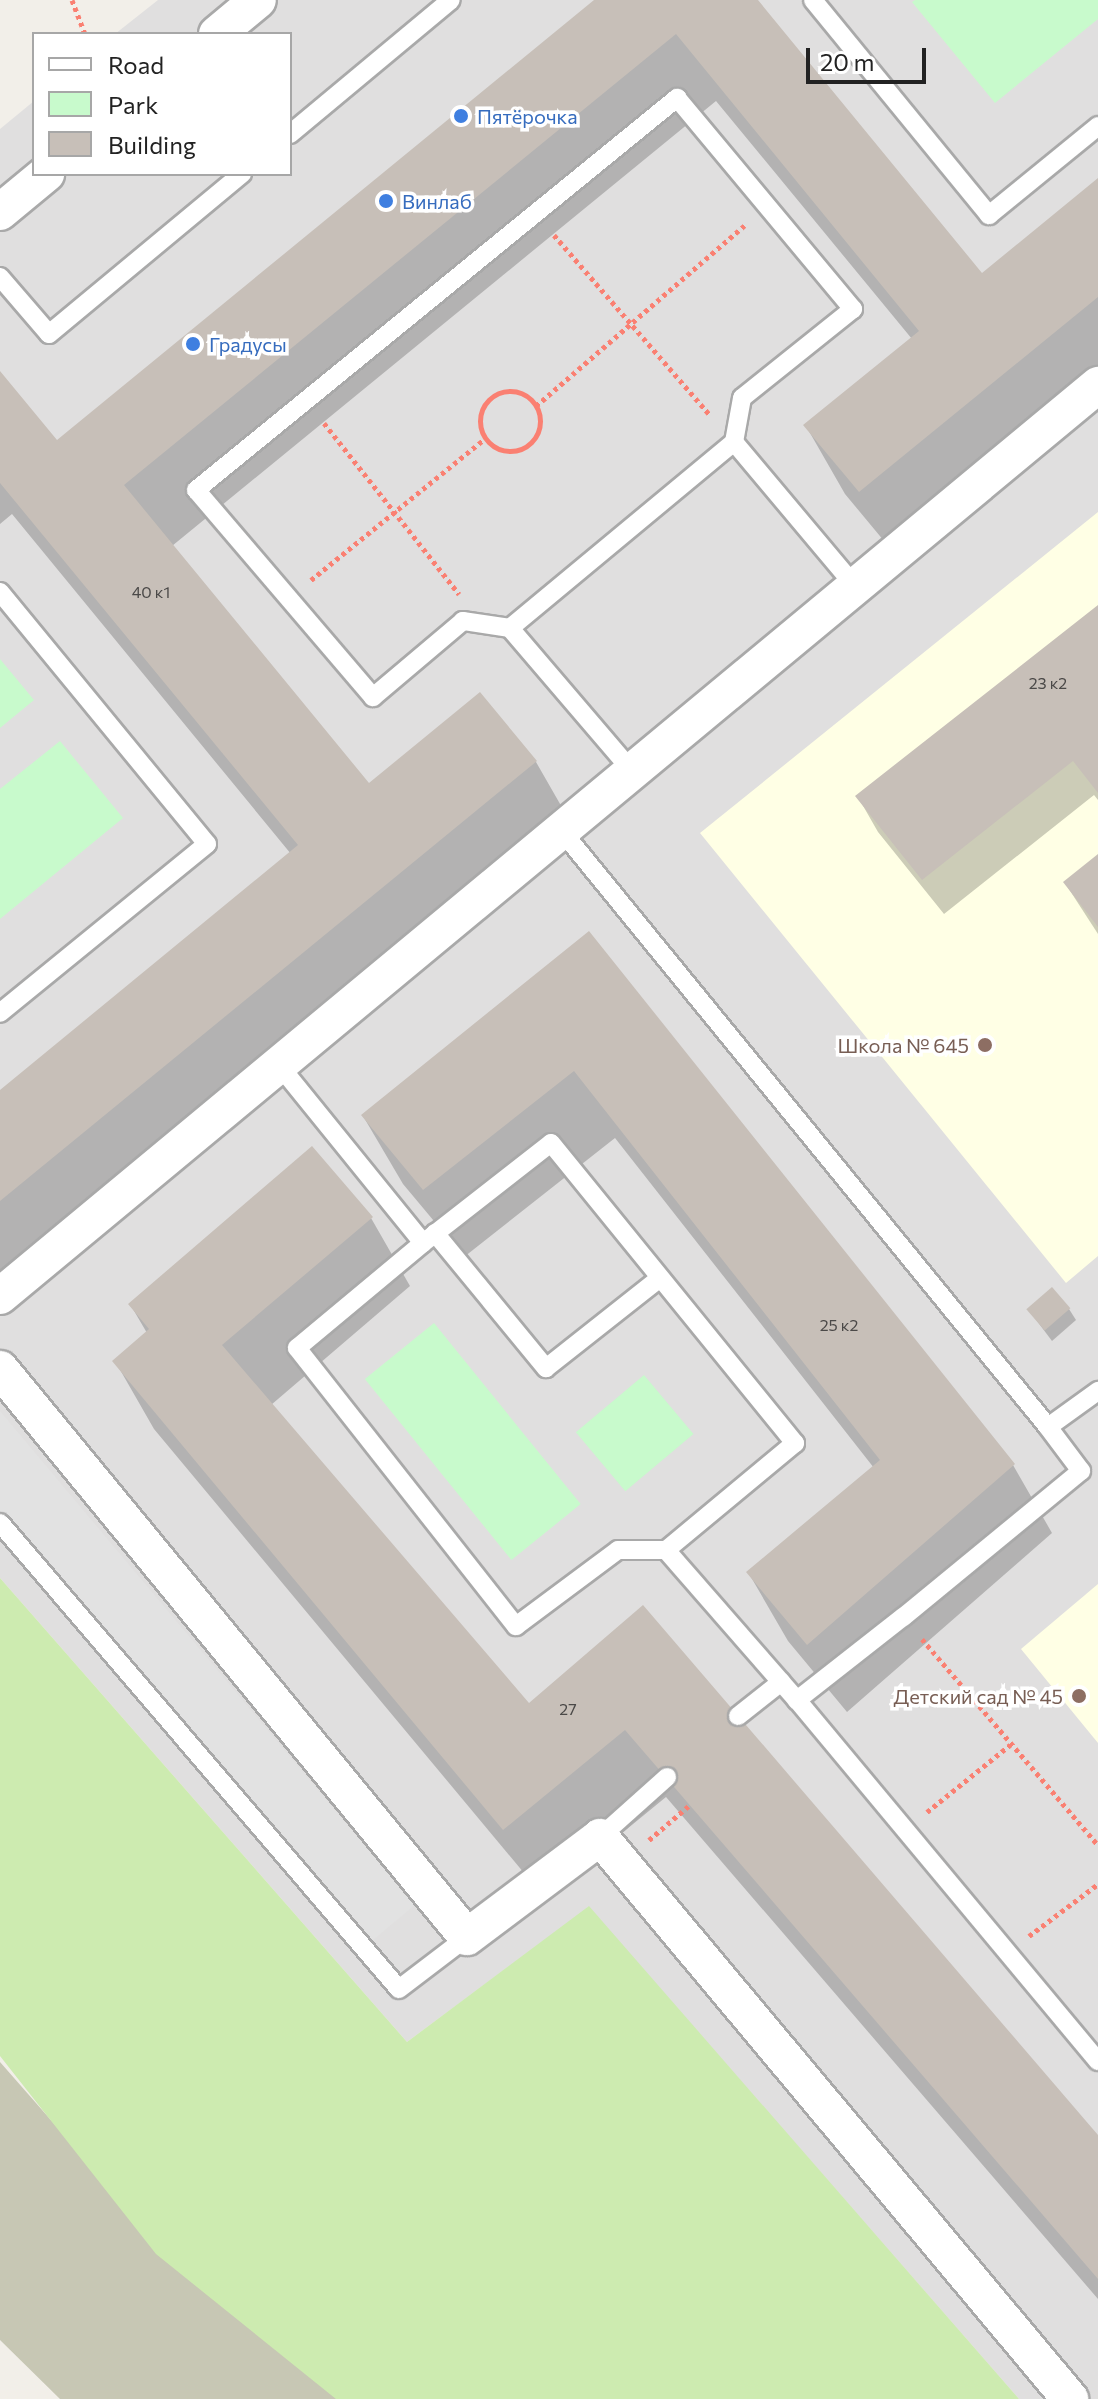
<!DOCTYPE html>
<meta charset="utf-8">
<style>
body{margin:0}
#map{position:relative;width:1098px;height:2399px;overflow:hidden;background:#f2efe9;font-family:Commissioner,sans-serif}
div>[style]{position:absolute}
.residential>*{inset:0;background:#e0dfdf}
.education>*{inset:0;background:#ffffe5}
.construction>*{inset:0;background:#c7c7b4}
.grass>*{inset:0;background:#cdebb0}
.park>*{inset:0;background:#c8facc;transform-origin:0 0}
.parking>*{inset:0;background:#e2e2e2;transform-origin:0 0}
.shadow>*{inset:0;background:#0003}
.building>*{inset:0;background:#c7bfb8;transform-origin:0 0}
.path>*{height:5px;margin-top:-2.5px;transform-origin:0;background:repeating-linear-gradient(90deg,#fa8072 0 4px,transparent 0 8px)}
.path>.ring{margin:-2.5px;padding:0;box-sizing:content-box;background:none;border:5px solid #fa8072;border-radius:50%}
.roads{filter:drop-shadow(2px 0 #a9a9a9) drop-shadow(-2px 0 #a9a9a9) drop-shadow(0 2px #a9a9a9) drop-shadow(0 -2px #a9a9a9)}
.lane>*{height:18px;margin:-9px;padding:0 9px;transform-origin:9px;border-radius:9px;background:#fff}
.street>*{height:36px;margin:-18px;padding:0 18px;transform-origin:18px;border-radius:18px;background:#fff}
.dots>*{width:22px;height:22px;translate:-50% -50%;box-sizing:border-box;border:4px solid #fff;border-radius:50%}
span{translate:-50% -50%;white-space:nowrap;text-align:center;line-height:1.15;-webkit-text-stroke:7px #fff;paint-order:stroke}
.number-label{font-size:16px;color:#4b4948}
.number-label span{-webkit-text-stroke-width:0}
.shop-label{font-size:20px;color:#366cbe}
.left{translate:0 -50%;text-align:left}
.education-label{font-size:20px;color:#785e54}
.right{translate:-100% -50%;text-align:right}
.legend{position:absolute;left:32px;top:32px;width:260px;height:144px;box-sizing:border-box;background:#fff;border:2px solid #a7a7a7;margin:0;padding:10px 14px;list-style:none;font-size:24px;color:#222}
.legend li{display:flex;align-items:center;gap:16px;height:40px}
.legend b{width:40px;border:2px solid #a7a7a7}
.scale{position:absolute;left:806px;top:48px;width:120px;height:36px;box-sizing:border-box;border:4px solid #222;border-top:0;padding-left:10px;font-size:24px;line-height:28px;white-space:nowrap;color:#222;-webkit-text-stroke:6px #fff;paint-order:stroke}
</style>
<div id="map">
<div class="residential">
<div style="clip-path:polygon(158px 0,1098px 0,1098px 2399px,1019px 2399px,589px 1907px,407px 2042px,0 1578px,0 129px,34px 101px,34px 174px,290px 174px,290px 34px,115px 34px)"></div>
</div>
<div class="education">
<div style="clip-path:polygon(1098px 512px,1098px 1256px,1066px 1283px,700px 833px)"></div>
<div style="clip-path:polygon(1098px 1584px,1098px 1743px,1021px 1649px)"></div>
</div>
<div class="construction">
<div style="clip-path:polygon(0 2062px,164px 2249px,353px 2399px,60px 2399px,0 2340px)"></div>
</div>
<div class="grass">
<div style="clip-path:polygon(0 1578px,407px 2042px,589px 1906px,1019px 2399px,336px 2399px,156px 2254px,0 2056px)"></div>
</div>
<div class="park">
<div style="clip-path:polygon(915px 0,1098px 0,1098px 19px,995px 103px,912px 2px)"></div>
<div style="clip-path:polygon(0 659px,34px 700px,0 728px)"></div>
<div style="clip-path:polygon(60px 741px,123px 818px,0 919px,0 789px)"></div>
<div style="left:434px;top:1323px;width:233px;height:89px;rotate:51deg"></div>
<div style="left:644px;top:1375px;width:77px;height:89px;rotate:50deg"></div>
</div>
<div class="parking">
<div style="left:0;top:1411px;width:645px;height:69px;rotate:50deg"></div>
</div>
<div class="shadow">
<div style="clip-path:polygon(597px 0,756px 0,982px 276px,1098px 181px,1098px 397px,899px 559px,845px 494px,806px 426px,912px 339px,716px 101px,172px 546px,369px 786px,480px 695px,536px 762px,575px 830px,15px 1289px,0 1270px,0 1092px,291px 854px,12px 514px,0 524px,0 374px,56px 443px)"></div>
<div style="clip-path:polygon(1098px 607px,1098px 800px,1094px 795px,944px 914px,878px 832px,858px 797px)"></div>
<div style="clip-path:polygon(1098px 857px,1098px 934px,1065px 883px)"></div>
<div style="clip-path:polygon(589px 934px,1013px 1465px,1052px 1533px,847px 1712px,788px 1641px,748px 1572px,874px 1468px,615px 1138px,464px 1257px,403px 1184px,363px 1116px)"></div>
<div style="clip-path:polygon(371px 1218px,410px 1286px,271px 1405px,529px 1706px,643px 1608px,1098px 2138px,1098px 2299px,666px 1797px,544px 1897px,154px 1429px,115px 1361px,147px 1333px,130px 1304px)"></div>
<div style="clip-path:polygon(1028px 1309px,1069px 1309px,1076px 1320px,1052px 1341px)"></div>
</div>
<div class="building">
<div style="clip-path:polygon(594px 0,758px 0,982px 273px,1098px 178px,1098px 297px,859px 492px,803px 425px,919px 331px,676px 34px,124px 485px,369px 783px,480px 692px,537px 761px,0 1201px,0 1090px,298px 845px,0 483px,0 371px,57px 440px)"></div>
<div style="clip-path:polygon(1098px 605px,1098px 793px,1073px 761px,922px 880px,855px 796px)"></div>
<div style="clip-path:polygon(1098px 854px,1098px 927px,1063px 882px)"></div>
<div style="clip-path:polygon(589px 931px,1015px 1464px,807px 1645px,746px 1572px,880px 1460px,574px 1071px,423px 1190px,361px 1115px)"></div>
<div style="clip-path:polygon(312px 1146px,373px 1217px,222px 1345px,529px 1703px,643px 1605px,1098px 2135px,1098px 2279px,625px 1730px,503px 1830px,112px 1361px,149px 1329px,128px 1304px)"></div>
<div style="left:1052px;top:1287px;width:28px;height:34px;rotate:49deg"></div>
</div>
<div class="path">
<div style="left:72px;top:0;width:36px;rotate:69deg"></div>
<div style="left:554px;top:235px;width:238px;rotate:49.1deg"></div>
<div class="ring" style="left:480px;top:391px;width:55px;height:55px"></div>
<div style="left:536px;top:406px;width:276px;rotate:-40.9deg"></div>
<div style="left:324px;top:423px;width:218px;rotate:51.7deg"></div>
<div style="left:311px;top:580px;width:225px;rotate:-39.1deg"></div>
<div style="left:922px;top:1639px;width:271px;rotate:49.5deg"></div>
<div style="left:927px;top:1812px;width:107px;rotate:-38.9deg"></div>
<div style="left:649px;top:1840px;width:55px;rotate:-40.6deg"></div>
<div style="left:1029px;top:1936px;width:86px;rotate:-37deg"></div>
</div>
<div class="roads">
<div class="lane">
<div style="left:813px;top:0;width:278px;rotate:50.7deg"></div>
<div style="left:989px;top:215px;width:141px;rotate:-39.2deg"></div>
<div style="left:290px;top:134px;width:209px;rotate:-39.8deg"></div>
<div style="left:0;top:277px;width:75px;rotate:49.3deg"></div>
<div style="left:49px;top:334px;width:251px;rotate:-39.7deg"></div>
<div style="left:0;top:592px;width:326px;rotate:50.6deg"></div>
<div style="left:207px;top:844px;width:267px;rotate:140.8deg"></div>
<div style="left:510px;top:628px;width:48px;rotate:-171.5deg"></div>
<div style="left:463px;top:621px;width:118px;rotate:139.8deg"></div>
<div style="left:373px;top:697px;width:272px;rotate:-130.5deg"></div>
<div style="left:196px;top:490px;width:621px;rotate:-39.18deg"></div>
<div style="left:677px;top:98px;width:275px;rotate:50.2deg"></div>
<div style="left:853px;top:309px;width:142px;rotate:141.3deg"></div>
<div style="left:742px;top:398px;width:45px;rotate:100.3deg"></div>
<div style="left:632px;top:771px;width:188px;rotate:-130.5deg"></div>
<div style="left:510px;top:628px;width:291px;rotate:-39.7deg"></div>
<div style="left:734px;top:442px;width:188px;rotate:50deg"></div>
<div style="left:561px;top:830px;width:770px;rotate:50.79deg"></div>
<div style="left:1048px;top:1427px;width:62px;rotate:-35.8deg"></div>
<div style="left:279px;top:1065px;width:229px;rotate:51deg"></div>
<div style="left:423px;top:1243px;width:162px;rotate:-38deg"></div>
<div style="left:551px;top:1143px;width:387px;rotate:50.9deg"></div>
<div style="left:795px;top:1443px;width:168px;rotate:140.3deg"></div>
<div style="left:666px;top:1550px;width:199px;rotate:48.9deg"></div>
<div style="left:435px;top:1233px;width:175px;rotate:50.6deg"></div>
<div style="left:546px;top:1368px;width:145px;rotate:-38.3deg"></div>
<div style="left:423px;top:1243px;width:164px;rotate:140.2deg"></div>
<div style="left:297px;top:1348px;width:354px;rotate:51.8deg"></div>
<div style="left:516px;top:1626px;width:127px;rotate:-36.7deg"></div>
<div style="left:618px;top:1550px;width:48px"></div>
<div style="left:1048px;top:1427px;width:55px;rotate:53.1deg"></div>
<div style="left:1081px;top:1471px;width:230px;rotate:140.6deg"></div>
<div style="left:903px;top:1617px;width:135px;rotate:141.9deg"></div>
<div style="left:797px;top:1700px;width:470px;rotate:50.2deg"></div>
<div style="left:0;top:1523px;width:613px;rotate:49.43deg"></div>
<div style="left:399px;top:1989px;width:86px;rotate:-37.4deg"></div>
<div style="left:738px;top:1716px;width:55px;rotate:-38.3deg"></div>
<div style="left:600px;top:1837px;width:90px;rotate:-41.8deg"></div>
</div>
<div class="street">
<div style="left:217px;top:34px;width:53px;rotate:-39.7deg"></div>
<div style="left:0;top:212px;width:60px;rotate:-39.6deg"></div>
<div style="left:0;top:1296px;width:1427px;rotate:-39.68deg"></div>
<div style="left:0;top:1369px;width:735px;rotate:50.57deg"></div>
<div style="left:467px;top:1937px;width:166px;rotate:-36.9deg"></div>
<div style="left:600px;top:1837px;width:733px;rotate:50.09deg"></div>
</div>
</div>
<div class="dots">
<div style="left:461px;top:116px;background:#3f7fe0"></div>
<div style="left:386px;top:201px;background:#3f7fe0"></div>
<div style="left:193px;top:344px;background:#3f7fe0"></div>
<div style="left:985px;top:1045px;background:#8d6e63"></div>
<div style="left:1079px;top:1696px;background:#8d6e63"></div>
</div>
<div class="number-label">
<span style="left:151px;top:592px">40 к1</span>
<span style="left:1048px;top:683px">23 к2</span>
<span style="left:839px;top:1325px">25 к2</span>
<span style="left:568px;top:1709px">27</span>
</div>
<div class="shop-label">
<span class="left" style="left:477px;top:116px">Пятёрочка</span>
<span class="left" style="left:402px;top:201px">Винлаб</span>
<span class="left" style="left:209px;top:344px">Градусы</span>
</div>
<div class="education-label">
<span class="right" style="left:969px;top:1045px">Школа № 645</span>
<span class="right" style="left:1063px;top:1696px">Детский сад № 45</span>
</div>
<ul class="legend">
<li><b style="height:10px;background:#fff"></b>Road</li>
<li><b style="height:22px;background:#c8facc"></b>Park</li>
<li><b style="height:22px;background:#c7bfb8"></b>Building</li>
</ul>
<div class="scale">20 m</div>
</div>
